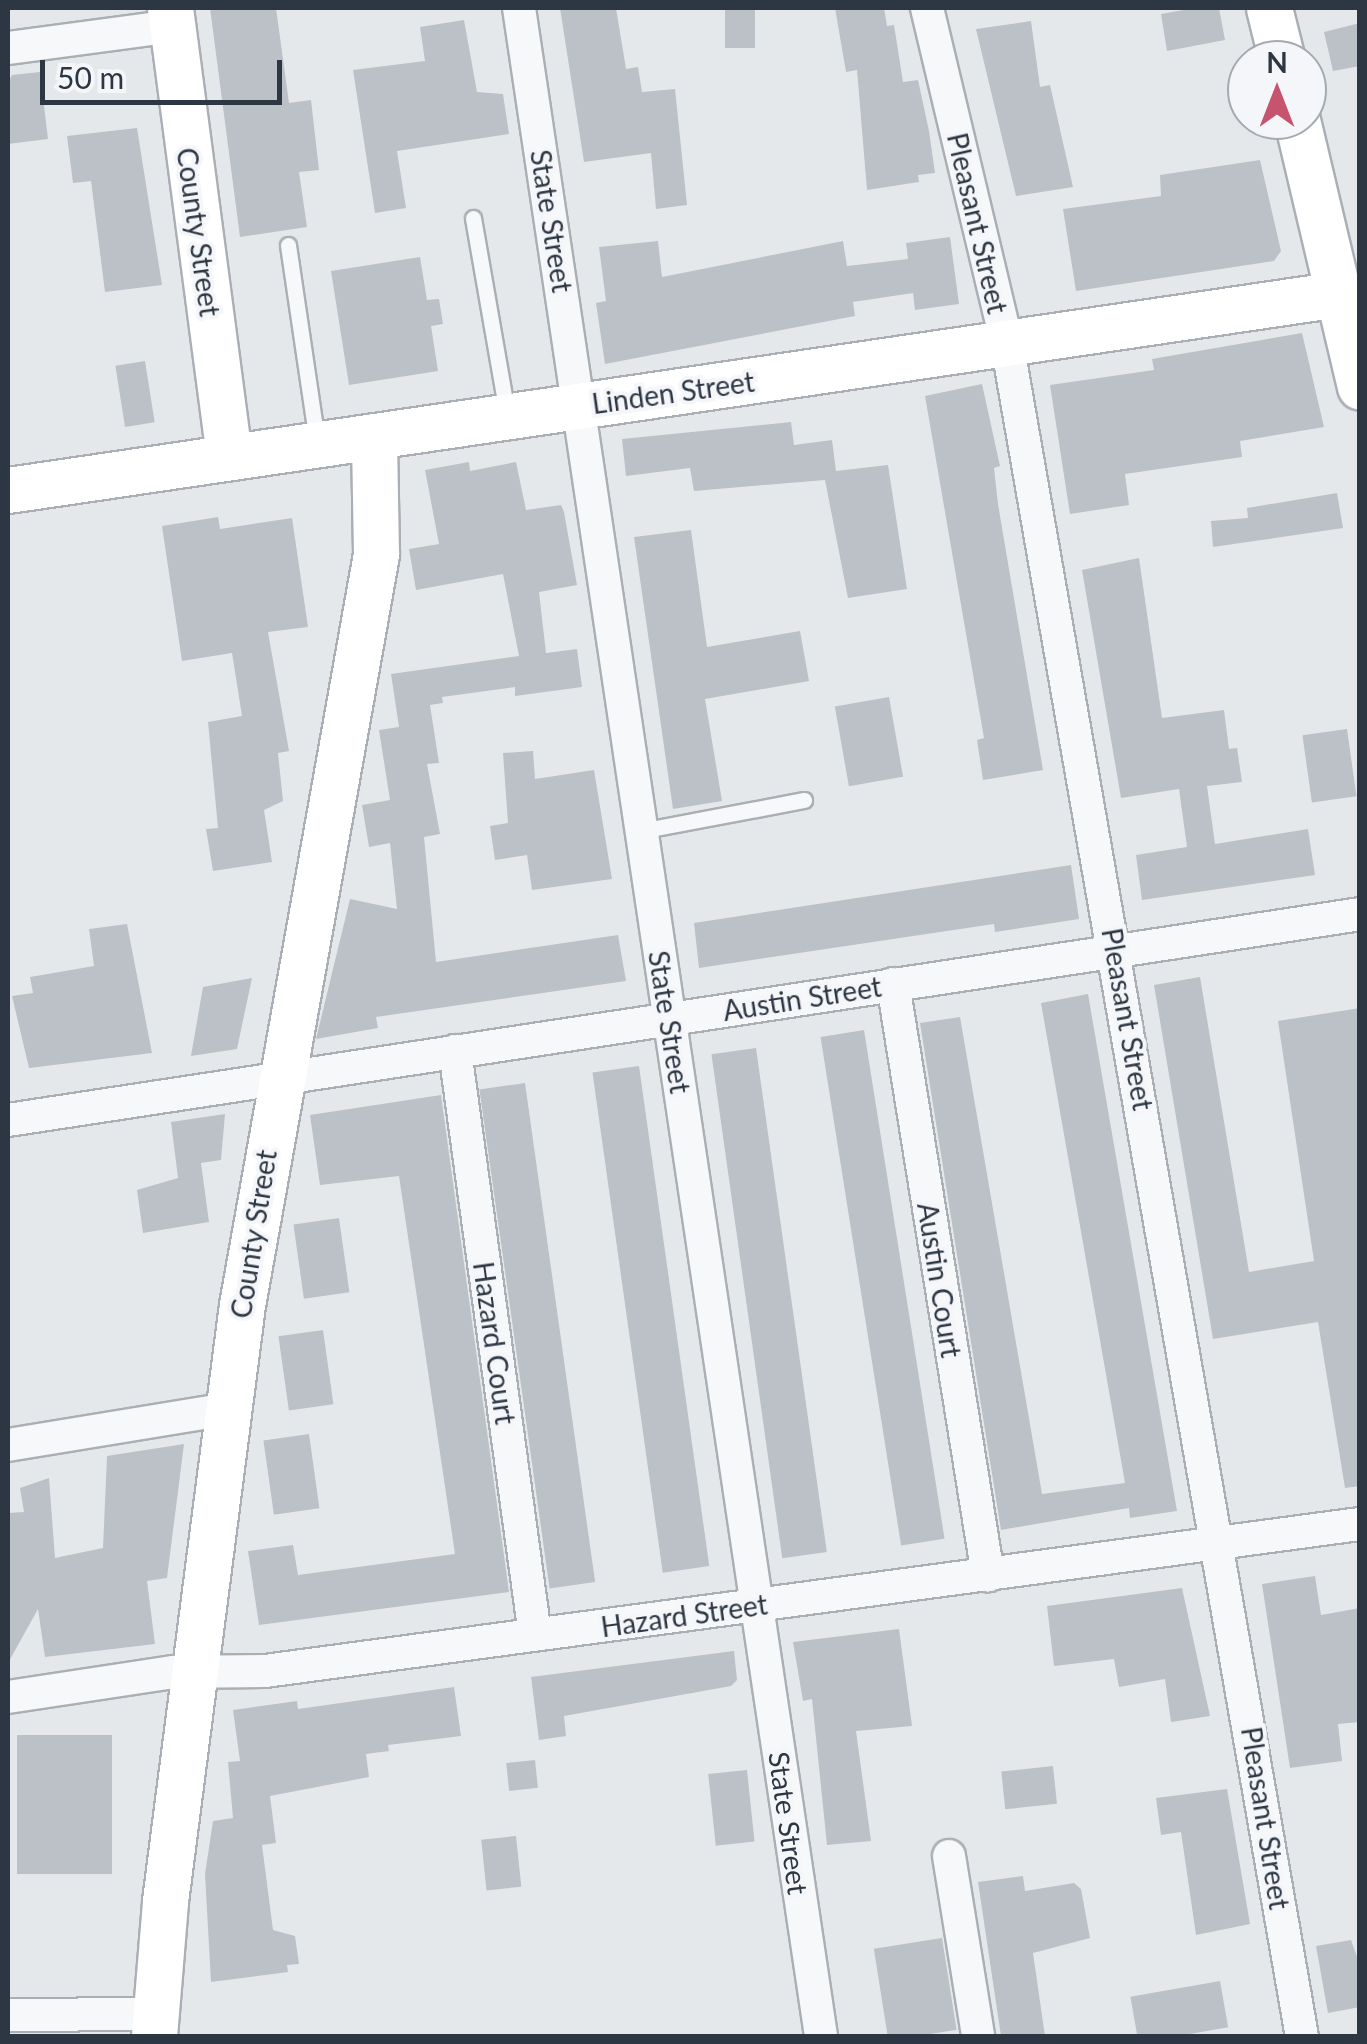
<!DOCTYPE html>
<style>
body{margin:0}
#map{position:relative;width:1367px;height:2044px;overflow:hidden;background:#e5e8eb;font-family:Lato,sans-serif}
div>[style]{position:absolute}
.building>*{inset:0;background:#bcc1c8;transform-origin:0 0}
.roads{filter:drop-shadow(2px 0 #aaafb5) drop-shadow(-2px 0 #aaafb5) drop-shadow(0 2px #aaafb5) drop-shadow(0 -2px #aaafb5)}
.lane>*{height:15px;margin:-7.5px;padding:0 7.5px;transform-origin:7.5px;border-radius:7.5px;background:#f7f8fa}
.street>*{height:32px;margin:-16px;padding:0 16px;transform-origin:16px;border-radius:16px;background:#f7f8fa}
.secondary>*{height:45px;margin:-22.5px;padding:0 22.5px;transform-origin:22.5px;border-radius:22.5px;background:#fff}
span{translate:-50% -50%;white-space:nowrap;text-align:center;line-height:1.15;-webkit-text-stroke:8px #f4f6f9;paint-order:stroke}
.street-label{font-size:28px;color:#2d3743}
.frame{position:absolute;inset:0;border:10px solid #2d3743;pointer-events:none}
.north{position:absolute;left:1227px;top:40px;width:100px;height:100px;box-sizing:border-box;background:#f4f6f9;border:2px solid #a4aab0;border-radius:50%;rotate:0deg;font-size:28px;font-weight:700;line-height:40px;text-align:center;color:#2d3743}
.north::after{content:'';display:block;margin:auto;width:35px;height:45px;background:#c6546e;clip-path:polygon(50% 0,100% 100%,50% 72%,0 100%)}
.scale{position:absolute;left:40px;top:60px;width:242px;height:45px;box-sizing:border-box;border:5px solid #2d3743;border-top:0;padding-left:12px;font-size:30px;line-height:35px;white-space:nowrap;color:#2d3743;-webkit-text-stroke:8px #f4f6f9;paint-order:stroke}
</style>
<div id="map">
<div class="building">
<div style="clip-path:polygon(210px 8px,276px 8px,289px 103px,311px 100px,319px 170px,299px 172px,307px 227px,240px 237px)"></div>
<div style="clip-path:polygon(560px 8px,616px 8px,626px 69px,638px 67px,642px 92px,675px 89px,687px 205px,656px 209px,651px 153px,584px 162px)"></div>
<div style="left:725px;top:8px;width:30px;height:40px"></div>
<div style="clip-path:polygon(835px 8px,884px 8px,887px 26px,894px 25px,903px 82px,918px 80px,929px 131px,935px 173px,918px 175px,919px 182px,867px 190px,857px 70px,846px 72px)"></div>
<div style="clip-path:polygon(1195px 8px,1219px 8px,1225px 40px,1167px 51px,1161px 14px)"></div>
<div style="clip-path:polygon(464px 20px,477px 92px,503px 94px,509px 134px,397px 151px,406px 208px,375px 213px,353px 70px,425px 61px,420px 27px)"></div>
<div style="clip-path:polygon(1031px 21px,1040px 87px,1050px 85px,1073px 187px,1016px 196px,976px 29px)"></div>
<div style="clip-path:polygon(1360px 23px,1360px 66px,1333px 71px,1324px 32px)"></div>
<div style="clip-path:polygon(40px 72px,48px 139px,8px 144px,8px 82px,12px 75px)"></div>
<div style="clip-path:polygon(137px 128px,162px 285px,105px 292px,91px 181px,73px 183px,67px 136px)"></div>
<div style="clip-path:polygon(1260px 160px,1281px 251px,1274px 261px,1076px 291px,1063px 209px,1161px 196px,1160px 175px)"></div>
<div style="clip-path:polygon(950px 237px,959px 304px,915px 310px,913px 293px,853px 302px,855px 316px,605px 364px,596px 303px,606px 301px,599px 247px,658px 241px,662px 277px,843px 241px,847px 266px,908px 259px,906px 243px)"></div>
<div style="clip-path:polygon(420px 257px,427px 300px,439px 299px,443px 324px,431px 326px,438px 371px,349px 385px,331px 271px)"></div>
<div style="clip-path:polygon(1302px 333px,1324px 427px,1240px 441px,1242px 457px,1125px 474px,1129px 505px,1070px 514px,1050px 385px,1154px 370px,1152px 359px)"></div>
<div style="left:145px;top:361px;width:62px;height:30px;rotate:81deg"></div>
<div style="clip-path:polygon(982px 384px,1000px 466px,994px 468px,998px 504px,1043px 770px,983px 780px,977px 740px,984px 738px,925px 396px)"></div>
<div style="clip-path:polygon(791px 422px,794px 445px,832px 440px,836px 471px,888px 465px,907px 589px,848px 598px,825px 480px,694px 491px,690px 468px,626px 476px,622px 439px)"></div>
<div style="clip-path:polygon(469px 462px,470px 471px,516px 462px,526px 510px,561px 505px,564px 512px,577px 585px,539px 592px,546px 653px,577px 649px,582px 687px,515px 696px,515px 687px,442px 697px,443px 703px,430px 705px,439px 763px,427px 764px,440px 834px,424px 837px,436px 962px,618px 935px,626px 981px,376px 1017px,378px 1028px,316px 1039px,350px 899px,397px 909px,390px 843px,369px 847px,362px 805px,390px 800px,379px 730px,399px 727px,391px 674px,519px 656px,503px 574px,416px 590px,409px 549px,439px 544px,425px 470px)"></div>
<div style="clip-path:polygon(1337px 493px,1343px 528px,1213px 547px,1211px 521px,1248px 518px,1247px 508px)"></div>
<div style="clip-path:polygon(218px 517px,220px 529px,292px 518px,308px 627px,268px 632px,289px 751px,278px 753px,283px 801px,264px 810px,272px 862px,213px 871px,206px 829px,218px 828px,208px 722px,242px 716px,232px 653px,182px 661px,162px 526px)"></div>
<div style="clip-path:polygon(691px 530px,707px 647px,800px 631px,809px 681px,705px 699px,722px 801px,673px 809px,634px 537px)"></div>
<div style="clip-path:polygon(1139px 558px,1162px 718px,1224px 710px,1229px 749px,1237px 748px,1242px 782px,1207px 786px,1215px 844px,1308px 829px,1315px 875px,1142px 900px,1136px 855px,1187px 847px,1179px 789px,1121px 798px,1082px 570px)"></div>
<div style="left:889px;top:697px;width:81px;height:55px;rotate:80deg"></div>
<div style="left:1347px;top:729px;width:68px;height:45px;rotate:82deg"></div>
<div style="clip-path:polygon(533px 751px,535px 779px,594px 770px,612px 879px,532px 890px,527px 855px,495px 860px,490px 826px,508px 823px,503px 753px)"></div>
<div style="clip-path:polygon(1071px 865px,1079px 919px,995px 932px,994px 924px,699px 968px,694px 923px)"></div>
<div style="clip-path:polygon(127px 924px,152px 1053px,29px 1068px,12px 996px,33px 993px,30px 977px,94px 966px,89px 929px)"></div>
<div style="clip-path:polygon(1200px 977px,1249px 1272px,1314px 1261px,1278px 1021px,1360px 1008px,1360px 1486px,1345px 1488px,1318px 1322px,1213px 1339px,1154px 985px)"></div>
<div style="clip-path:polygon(252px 978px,237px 1049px,191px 1056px,203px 987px)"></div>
<div style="clip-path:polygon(1088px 994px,1177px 1511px,1130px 1518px,1129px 1508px,1001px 1530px,920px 1023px,960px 1017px,1042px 1494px,1125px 1483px,1041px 1003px)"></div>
<div style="left:864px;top:1030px;width:515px;height:44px;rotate:81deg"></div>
<div style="left:756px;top:1048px;width:509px;height:45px;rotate:82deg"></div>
<div style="left:639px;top:1066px;width:505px;height:47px;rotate:82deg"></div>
<div style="left:525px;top:1083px;width:504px;height:46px;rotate:82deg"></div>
<div style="clip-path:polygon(441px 1095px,509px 1592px,259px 1625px,248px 1551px,293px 1545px,298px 1575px,455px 1554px,399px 1176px,320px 1185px,310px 1115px)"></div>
<div style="clip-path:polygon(225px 1114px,221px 1160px,201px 1163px,209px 1222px,143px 1233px,137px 1190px,178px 1178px,171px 1122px)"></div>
<div style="left:339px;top:1218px;width:75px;height:46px;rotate:82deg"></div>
<div style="left:323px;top:1330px;width:75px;height:45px;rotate:82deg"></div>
<div style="left:309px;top:1434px;width:75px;height:46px;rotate:82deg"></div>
<div style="clip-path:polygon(184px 1444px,167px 1578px,147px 1581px,155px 1644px,45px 1657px,38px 1609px,8px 1663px,8px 1513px,24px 1512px,20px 1488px,49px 1478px,55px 1558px,103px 1548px,107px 1456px)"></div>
<div style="clip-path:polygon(1315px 1576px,1321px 1615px,1360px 1608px,1360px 1722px,1338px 1724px,1342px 1761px,1290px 1768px,1262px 1584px)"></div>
<div style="clip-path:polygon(1182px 1588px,1210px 1716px,1171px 1722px,1165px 1679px,1119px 1687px,1114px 1659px,1054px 1666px,1047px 1606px)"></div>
<div style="clip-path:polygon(899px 1629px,912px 1726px,856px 1731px,871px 1841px,827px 1845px,812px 1699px,803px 1701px,793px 1642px)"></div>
<div style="clip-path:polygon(734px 1651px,737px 1680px,731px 1686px,564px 1716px,566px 1736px,539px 1740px,531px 1677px)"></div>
<div style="clip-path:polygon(454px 1687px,461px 1736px,388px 1745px,389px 1751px,366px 1754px,369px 1777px,270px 1796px,276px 1843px,262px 1845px,273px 1930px,295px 1936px,299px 1964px,287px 1965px,288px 1972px,211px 1982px,205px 1874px,213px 1821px,233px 1818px,228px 1762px,240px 1761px,233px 1710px,297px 1701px,298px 1709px)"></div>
<div style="left:112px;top:1735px;width:139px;height:95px;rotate:90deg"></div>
<div style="left:535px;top:1760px;width:28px;height:29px;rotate:84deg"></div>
<div style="left:1053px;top:1766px;width:38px;height:52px;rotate:84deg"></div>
<div style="left:747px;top:1770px;width:72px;height:39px;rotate:84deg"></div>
<div style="clip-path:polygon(1227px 1789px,1250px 1924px,1196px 1935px,1181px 1832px,1161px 1835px,1156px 1798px)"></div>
<div style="left:516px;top:1836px;width:51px;height:35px;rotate:84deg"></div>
<div style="clip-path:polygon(1023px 1876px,1025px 1891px,1074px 1883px,1081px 1889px,1090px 1938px,1033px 1953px,1045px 2036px,1001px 2036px,978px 1882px)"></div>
<div style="left:942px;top:1938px;width:93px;height:69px;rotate:81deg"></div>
<div style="clip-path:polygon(1351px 1940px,1360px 1965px,1360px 2007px,1328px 2013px,1316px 1946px)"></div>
<div style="left:1220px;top:1981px;width:47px;height:91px;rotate:80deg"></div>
</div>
<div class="roads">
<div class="lane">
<div style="left:473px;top:218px;width:198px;rotate:80.1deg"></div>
<div style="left:288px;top:245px;width:198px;rotate:81.6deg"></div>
<div style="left:640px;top:831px;width:167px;rotate:-10.7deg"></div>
</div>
<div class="street">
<div style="left:519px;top:8px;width:2050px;rotate:81.53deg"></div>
<div style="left:927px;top:8px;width:344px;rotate:76.6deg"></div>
<div style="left:1007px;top:343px;width:1719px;rotate:80.12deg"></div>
<div style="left:8px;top:48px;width:165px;rotate:-7.6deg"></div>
<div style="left:893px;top:984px;width:599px;rotate:80.87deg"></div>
<div style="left:455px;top:1051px;width:589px;rotate:82.2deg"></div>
<div style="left:8px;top:1120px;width:1368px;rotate:-8.66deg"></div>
<div style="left:8px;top:1445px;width:222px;rotate:-9.3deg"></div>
<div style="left:8px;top:1697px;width:168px;rotate:-8.6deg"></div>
<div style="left:174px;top:1672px;width:91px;rotate:-0.6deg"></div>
<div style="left:265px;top:1671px;width:1105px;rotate:-7.65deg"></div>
<div style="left:949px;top:1856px;width:182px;rotate:80.8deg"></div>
<div style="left:8px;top:2015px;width:146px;rotate:-0.4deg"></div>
</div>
<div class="secondary">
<div style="left:170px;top:8px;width:453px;rotate:82.5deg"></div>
<div style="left:1269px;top:8px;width:54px;rotate:76deg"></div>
<div style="left:1297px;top:120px;width:274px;rotate:76.7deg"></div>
<div style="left:8px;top:490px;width:1345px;rotate:-8.38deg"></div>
<div style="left:154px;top:2036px;width:135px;rotate:-85.3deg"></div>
<div style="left:165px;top:1901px;width:601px;rotate:-82.64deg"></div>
<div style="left:242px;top:1305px;width:763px;rotate:-79.88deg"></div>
<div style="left:376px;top:554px;width:118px;rotate:-91deg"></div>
</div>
</div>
<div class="street-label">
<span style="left:552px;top:221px;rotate:81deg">State Street</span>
<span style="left:978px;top:223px;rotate:77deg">Pleasant Street</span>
<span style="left:199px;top:232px;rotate:82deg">County Street</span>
<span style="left:673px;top:392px;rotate:-8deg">Linden Street</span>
<span style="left:802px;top:998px;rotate:-9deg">Austin Street</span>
<span style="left:1128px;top:1019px;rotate:80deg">Pleasant Street</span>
<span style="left:670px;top:1022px;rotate:81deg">State Street</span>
<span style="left:253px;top:1234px;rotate:-81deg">County Street</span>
<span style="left:940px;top:1280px;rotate:81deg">Austin Court</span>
<span style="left:495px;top:1343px;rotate:82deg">Hazard Court</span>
<span style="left:684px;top:1615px;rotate:-8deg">Hazard Street</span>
<span style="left:1266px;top:1818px;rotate:81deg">Pleasant Street</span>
<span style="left:789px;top:1823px;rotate:82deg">State Street</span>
</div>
<div class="frame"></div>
<div class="north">N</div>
<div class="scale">50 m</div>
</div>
